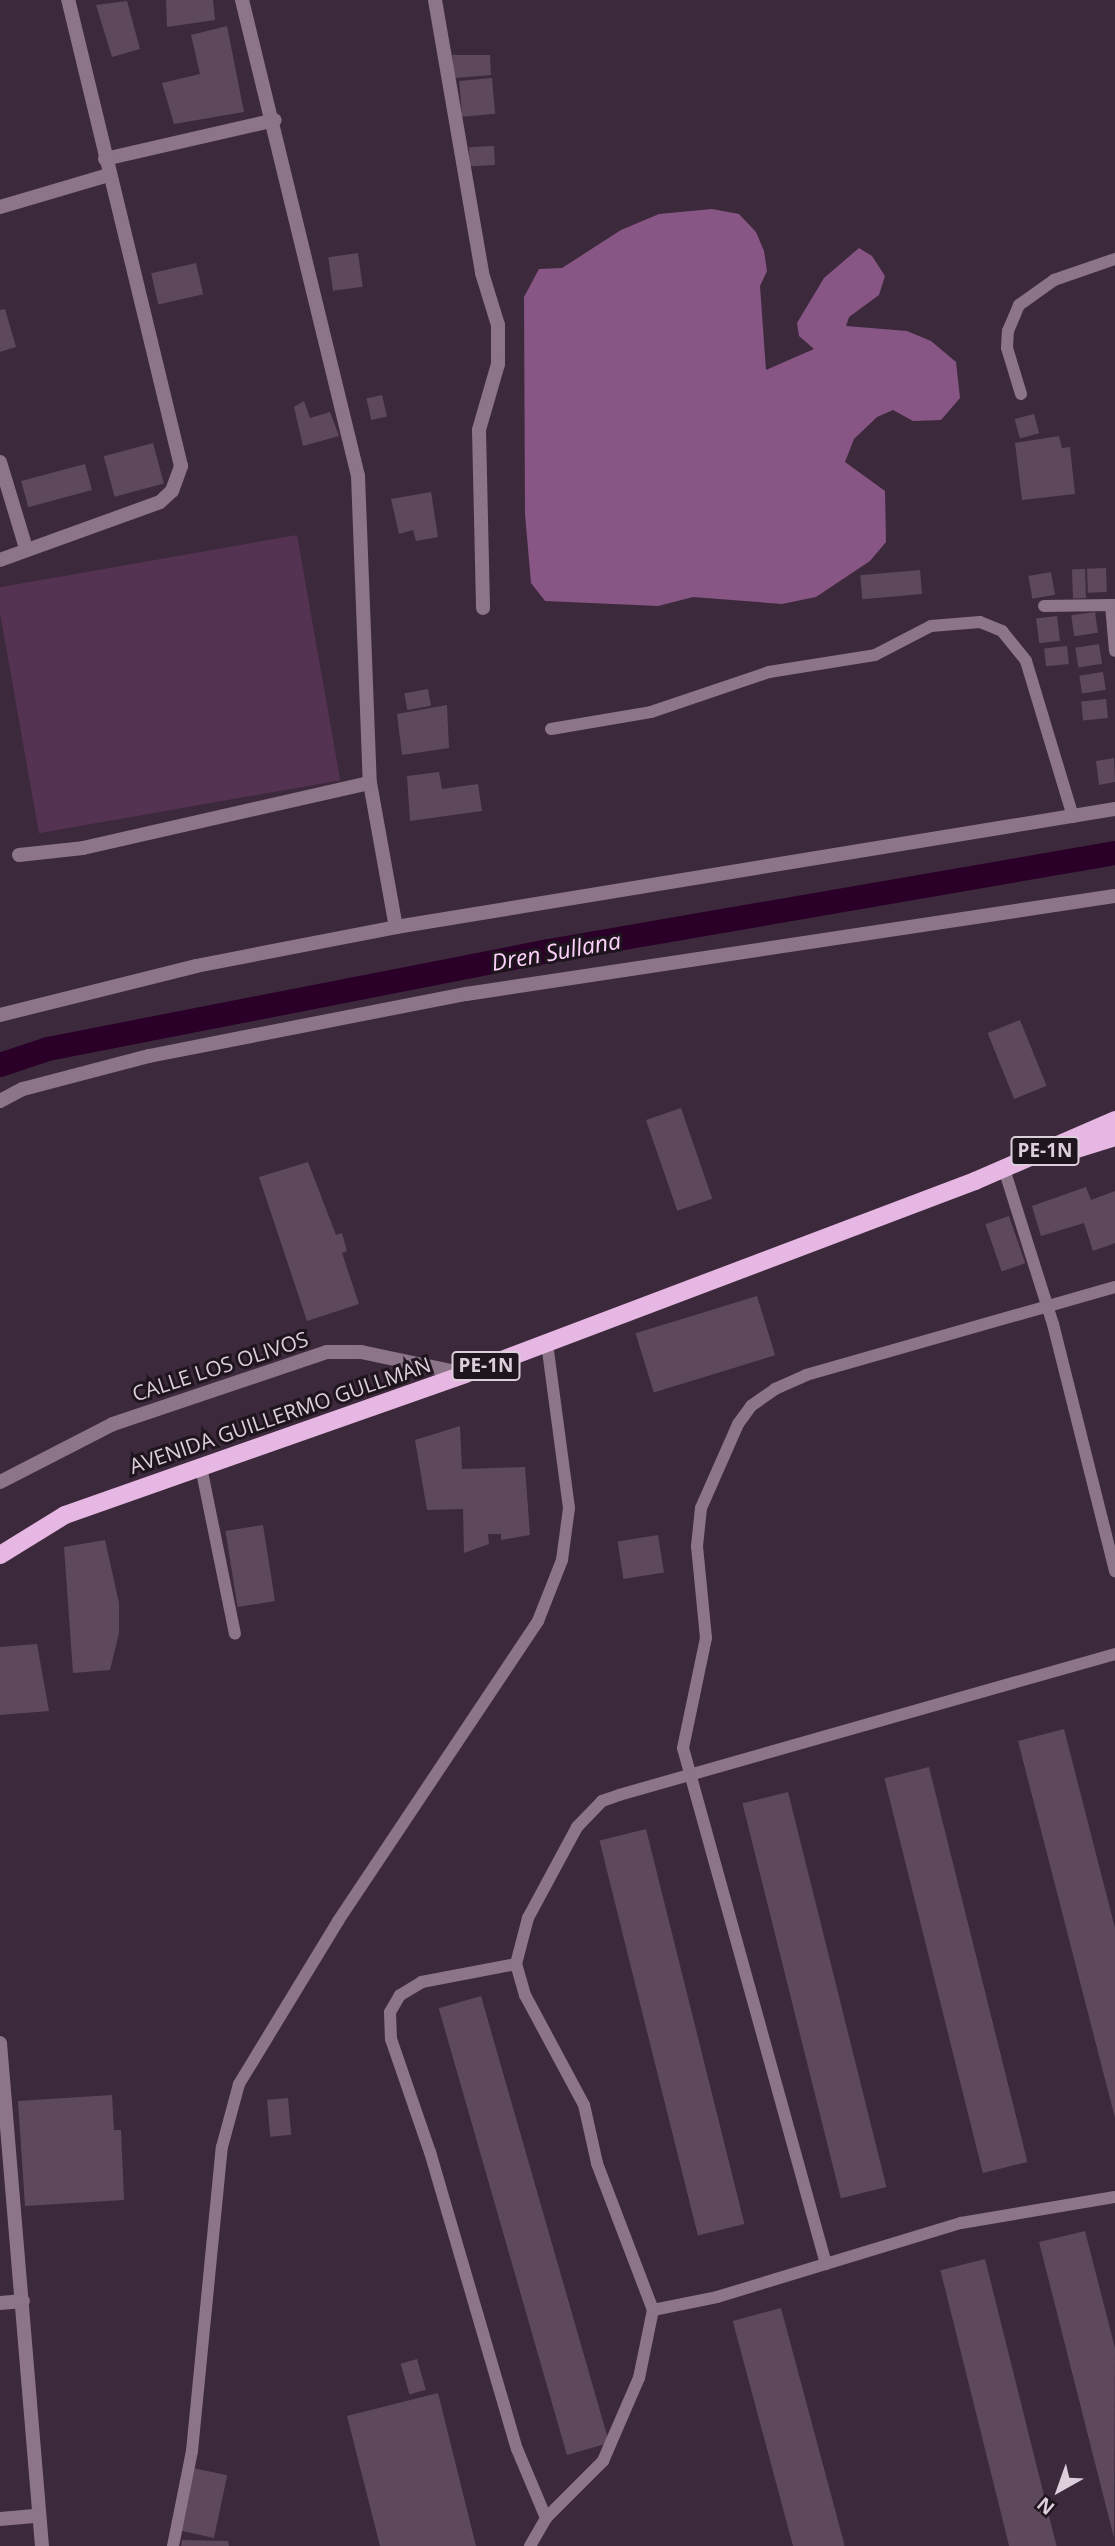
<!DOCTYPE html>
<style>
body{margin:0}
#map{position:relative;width:1115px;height:2546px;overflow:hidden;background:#3d293c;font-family:"Open Sans",sans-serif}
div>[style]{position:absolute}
.green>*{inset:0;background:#533351;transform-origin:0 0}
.forest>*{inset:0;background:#875684}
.canal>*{height:24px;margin:-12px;padding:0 12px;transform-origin:12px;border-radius:12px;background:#2a0029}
.building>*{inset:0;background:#5e485c;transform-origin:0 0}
.lane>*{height:12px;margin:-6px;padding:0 6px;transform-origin:6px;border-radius:6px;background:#8c7489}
.street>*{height:14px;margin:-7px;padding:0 7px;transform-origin:7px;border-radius:7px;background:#8c7489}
.primary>*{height:18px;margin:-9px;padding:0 9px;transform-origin:9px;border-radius:9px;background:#e6b7e2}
span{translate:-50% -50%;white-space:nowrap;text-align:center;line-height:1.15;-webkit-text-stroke:6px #1f151e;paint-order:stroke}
.shield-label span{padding:2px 5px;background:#1f151e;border:2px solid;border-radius:5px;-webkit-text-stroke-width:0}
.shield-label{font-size:19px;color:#dccfdb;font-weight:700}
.street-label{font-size:21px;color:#dccfdb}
.water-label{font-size:23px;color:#fed1fa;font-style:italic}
.north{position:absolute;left:1024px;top:2455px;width:70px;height:70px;-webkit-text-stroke:5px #1f151e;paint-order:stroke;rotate:220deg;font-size:19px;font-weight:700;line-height:28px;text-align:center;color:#dccfdb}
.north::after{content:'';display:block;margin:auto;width:24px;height:32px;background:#dccfdb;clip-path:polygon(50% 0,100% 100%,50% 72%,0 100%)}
</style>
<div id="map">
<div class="green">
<div style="left:297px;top:535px;width:249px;height:306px;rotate:80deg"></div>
</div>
<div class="forest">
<div style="clip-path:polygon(712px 209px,739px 214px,756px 232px,764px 251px,767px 271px,760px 286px,766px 370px,814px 349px,799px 336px,797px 323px,824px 278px,859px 248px,872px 256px,885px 276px,879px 295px,849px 317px,846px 326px,907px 331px,931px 341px,956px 362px,960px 398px,941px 420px,913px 421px,893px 410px,877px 417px,854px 439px,845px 462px,885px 491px,886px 542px,870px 561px,816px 597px,782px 604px,693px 597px,658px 606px,545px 601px,531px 583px,525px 514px,524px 297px,539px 269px,562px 268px,621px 230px,659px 214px)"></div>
</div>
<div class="canal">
<div style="left:0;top:1065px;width:51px;rotate:-18.4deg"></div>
<div style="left:48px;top:1049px;width:510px;rotate:-11.07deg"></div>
<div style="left:549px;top:951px;width:574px;rotate:-9.82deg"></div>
</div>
<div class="building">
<div style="clip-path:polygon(166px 0,213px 0,215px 20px,167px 27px)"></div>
<div style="clip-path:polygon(127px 1px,140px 49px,112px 57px,96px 5px)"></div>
<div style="clip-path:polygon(227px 26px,244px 112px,174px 124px,162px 83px,200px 74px,191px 35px)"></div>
<div style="clip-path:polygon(452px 55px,490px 55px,491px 75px,454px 78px)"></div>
<div style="left:492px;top:78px;width:36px;height:33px;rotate:85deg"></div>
<div style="left:494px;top:146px;width:19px;height:25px;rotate:87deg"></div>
<div style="left:358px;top:253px;width:34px;height:30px;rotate:82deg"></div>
<div style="left:196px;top:263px;width:32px;height:46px;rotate:77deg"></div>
<div style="clip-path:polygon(5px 309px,16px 347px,0 352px,0 310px)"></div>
<div style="left:382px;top:395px;width:22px;height:16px;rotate:77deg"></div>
<div style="clip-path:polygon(304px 401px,310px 418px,330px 412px,339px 436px,303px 446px,294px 407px)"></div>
<div style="left:1034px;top:414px;width:20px;height:20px;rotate:75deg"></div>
<div style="clip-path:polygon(1059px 436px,1062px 448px,1070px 447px,1075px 494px,1022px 500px,1015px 443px)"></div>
<div style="left:153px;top:443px;width:42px;height:51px;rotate:75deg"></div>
<div style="left:85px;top:464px;width:27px;height:66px;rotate:75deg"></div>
<div style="clip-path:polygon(431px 492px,438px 537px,416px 541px,413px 530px,399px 534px,391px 499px)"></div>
<div style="left:1106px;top:568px;width:24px;height:19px;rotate:88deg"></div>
<div style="left:1085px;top:569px;width:29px;height:13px;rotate:88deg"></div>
<div style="left:920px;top:570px;width:24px;height:60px;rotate:85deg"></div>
<div style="left:1051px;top:572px;width:23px;height:23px;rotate:80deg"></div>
<div style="left:1095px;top:612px;width:21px;height:24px;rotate:82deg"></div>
<div style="left:1057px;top:616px;width:25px;height:21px;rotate:83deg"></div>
<div style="left:1099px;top:644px;width:20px;height:24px;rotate:81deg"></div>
<div style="left:1067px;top:646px;width:18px;height:23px;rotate:84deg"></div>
<div style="left:1103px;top:672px;width:18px;height:24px;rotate:81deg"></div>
<div style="left:428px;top:689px;width:17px;height:24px;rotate:80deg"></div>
<div style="left:1106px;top:699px;width:19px;height:25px;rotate:84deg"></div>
<div style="clip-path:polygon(447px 705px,449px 748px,402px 755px,397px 714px)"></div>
<div style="clip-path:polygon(1114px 758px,1115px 782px,1099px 785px,1096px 761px)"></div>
<div style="clip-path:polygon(439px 772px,442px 789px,478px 784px,482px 811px,410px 821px,407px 776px)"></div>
<div style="left:1020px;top:1020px;width:71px;height:35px;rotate:68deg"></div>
<div style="left:681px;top:1108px;width:96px;height:37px;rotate:71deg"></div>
<div style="clip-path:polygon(308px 1162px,336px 1235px,342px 1233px,347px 1251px,342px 1253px,359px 1304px,307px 1321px,259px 1177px)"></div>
<div style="clip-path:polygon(1086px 1187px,1091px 1200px,1115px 1191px,1115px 1243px,1093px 1251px,1084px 1223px,1041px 1236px,1032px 1206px)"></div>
<div style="left:1009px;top:1216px;width:50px;height:25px;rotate:71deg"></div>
<div style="left:757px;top:1296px;width:62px;height:127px;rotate:73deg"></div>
<div style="clip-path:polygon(460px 1426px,462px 1469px,525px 1467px,530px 1535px,501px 1540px,501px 1534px,488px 1534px,489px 1544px,464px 1553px,463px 1509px,427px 1510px,415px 1440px)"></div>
<div style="left:263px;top:1525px;width:77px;height:38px;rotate:81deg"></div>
<div style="left:658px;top:1535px;width:38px;height:41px;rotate:81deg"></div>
<div style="clip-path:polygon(105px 1540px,119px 1603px,119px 1633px,110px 1670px,73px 1673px,64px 1547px)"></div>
<div style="clip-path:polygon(37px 1644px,49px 1711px,0 1715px,0 1647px)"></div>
<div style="clip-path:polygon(1064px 1729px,1115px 1928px,1115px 2118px,1018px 1741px)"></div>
<div style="left:929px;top:1767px;width:407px;height:46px;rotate:76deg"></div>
<div style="left:788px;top:1792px;width:407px;height:47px;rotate:76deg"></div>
<div style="left:646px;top:1829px;width:407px;height:48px;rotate:76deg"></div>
<div style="left:481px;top:1996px;width:465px;height:44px;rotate:74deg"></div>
<div style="clip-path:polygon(112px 2095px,114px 2130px,121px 2130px,124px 2200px,25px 2206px,18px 2101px)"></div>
<div style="left:288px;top:2098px;width:37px;height:21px;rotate:85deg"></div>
<div style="clip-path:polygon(1085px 2231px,1115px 2348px,1114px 2538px,1039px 2242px)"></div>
<div style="left:985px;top:2259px;width:296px;height:46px;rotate:76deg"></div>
<div style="left:781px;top:2308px;width:246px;height:50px;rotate:75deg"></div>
<div style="left:417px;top:2359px;width:32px;height:17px;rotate:74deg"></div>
<div style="clip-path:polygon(438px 2393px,476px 2546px,380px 2546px,347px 2416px)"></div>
<div style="left:193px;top:2468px;width:35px;height:64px;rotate:12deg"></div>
<div style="clip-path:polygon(182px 2540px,228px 2541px,229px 2546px,181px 2546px)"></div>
</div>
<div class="lane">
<div style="left:1021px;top:394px;width:48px;rotate:-106.9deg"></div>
<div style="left:1007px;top:348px;width:17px;rotate:-87deg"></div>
<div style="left:1008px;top:331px;width:28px;rotate:-67deg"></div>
<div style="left:1019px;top:305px;width:43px;rotate:-35.5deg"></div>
<div style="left:1054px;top:280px;width:65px;rotate:-19deg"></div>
<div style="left:1115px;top:605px;width:4px;rotate:180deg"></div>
<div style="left:1111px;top:605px;width:46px;rotate:85deg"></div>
<div style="left:1044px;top:606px;width:67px;rotate:-0.9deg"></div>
<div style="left:551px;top:729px;width:101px;rotate:-9.6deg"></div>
<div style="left:651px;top:712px;width:125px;rotate:-18.7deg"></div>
<div style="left:769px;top:672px;width:107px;rotate:-9.1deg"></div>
<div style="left:875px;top:655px;width:63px;rotate:-27.4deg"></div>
<div style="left:931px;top:626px;width:49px;rotate:-4.7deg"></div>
<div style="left:980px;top:622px;width:24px;rotate:22deg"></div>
<div style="left:1002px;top:631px;width:38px;rotate:51deg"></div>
<div style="left:1026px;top:661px;width:163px;rotate:73.2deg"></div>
<div style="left:1005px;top:1172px;width:159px;rotate:72.5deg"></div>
<div style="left:1053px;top:1324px;width:255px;rotate:75.9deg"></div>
<div style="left:201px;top:1467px;width:170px;rotate:78.5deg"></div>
<div style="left:516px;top:1964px;width:96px;rotate:169.2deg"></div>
<div style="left:422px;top:1982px;width:26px;rotate:149deg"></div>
<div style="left:400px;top:1995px;width:20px;rotate:120deg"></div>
<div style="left:390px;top:2012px;width:27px;rotate:88deg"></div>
<div style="left:391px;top:2039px;width:120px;rotate:71deg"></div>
<div style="left:430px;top:2152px;width:309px;rotate:73.7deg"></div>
<div style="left:517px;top:2449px;width:75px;rotate:67.2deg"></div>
<div style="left:826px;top:2264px;width:535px;rotate:-105.49deg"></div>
<div style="left:683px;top:1748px;width:112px;rotate:-78.2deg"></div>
<div style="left:706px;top:1638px;width:92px;rotate:-95.6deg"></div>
<div style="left:697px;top:1546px;width:38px;rotate:-84deg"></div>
<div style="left:701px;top:1508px;width:92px;rotate:-66.2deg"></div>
<div style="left:738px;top:1424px;width:22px;rotate:-54deg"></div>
<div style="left:751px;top:1406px;width:29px;rotate:-35deg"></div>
<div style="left:775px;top:1389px;width:34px;rotate:-24deg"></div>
<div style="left:806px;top:1375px;width:321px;rotate:-15.9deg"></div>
<div style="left:653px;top:2310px;width:65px;rotate:-11.5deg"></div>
<div style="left:717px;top:2297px;width:255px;rotate:-16.9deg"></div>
<div style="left:961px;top:2223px;width:156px;rotate:-9.6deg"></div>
<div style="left:173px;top:2546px;width:97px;rotate:-78.7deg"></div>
<div style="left:192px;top:2451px;width:305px;rotate:-84.4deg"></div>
<div style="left:222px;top:2147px;width:65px;rotate:-74.9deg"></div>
<div style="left:239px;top:2084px;width:191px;rotate:-58.7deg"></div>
<div style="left:338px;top:1921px;width:361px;rotate:-56.3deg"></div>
<div style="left:538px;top:1621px;width:66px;rotate:-68.5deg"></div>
<div style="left:562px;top:1560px;width:52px;rotate:-82.3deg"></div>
<div style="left:569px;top:1508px;width:166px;rotate:-97.6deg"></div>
<div style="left:530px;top:2546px;width:32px;rotate:-60deg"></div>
<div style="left:546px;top:2518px;width:81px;rotate:-45deg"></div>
<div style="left:603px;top:2461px;width:90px;rotate:-66.6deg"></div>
<div style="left:639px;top:2378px;width:69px;rotate:-78.4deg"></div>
<div style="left:653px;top:2310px;width:157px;rotate:-110.9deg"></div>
<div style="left:597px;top:2163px;width:59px;rotate:-102.6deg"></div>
<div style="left:584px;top:2105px;width:125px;rotate:-118.2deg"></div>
<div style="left:525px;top:1995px;width:32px;rotate:-106deg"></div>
<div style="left:516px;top:1964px;width:48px;rotate:-75.4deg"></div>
<div style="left:528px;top:1918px;width:103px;rotate:-61.7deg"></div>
<div style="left:577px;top:1827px;width:36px;rotate:-46deg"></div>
<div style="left:602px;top:1801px;width:18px;rotate:-19deg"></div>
<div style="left:619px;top:1795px;width:516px;rotate:-15.87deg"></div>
</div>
<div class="street">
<div style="left:242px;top:0;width:490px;rotate:76.3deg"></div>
<div style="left:358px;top:476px;width:307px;rotate:87.8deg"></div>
<div style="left:370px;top:783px;width:146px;rotate:79.8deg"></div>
<div style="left:435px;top:0;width:277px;rotate:80.2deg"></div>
<div style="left:482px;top:273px;width:54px;rotate:72.9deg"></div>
<div style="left:498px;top:325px;width:39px;rotate:90deg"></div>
<div style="left:498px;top:364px;width:69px;rotate:106.1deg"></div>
<div style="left:479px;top:430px;width:178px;rotate:88.7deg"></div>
<div style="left:105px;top:159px;width:174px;rotate:-12.9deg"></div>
<div style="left:0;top:207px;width:114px;rotate:-16.4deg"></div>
<div style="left:0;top:462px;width:90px;rotate:73.2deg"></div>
<div style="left:0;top:560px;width:170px;rotate:-19.9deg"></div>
<div style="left:160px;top:502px;width:16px;rotate:-43deg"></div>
<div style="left:172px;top:491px;width:27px;rotate:-70deg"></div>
<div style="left:181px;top:466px;width:480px;rotate:-103.6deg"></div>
<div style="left:19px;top:855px;width:64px;rotate:-6.2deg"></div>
<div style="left:83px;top:848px;width:294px;rotate:-12.8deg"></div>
<div style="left:0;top:1015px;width:202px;rotate:-14deg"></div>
<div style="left:196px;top:966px;width:204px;rotate:-11deg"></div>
<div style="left:396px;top:927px;width:729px;rotate:-9.32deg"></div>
<div style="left:0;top:1101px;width:26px;rotate:-28deg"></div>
<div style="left:23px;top:1089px;width:130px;rotate:-14.7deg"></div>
<div style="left:149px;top:1056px;width:323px;rotate:-11.1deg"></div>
<div style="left:466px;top:994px;width:656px;rotate:-8.59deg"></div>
<div style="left:0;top:1482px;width:127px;rotate:-27.2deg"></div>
<div style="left:113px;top:1424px;width:226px;rotate:-18.6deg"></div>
<div style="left:327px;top:1352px;width:34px"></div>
<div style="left:361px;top:1352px;width:106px;rotate:11.9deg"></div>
<div style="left:0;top:2043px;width:505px;rotate:85.23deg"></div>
<div style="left:0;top:2303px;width:23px;rotate:-5deg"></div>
<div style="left:0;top:2519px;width:37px;rotate:-5deg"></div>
</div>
<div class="primary">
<div style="left:1061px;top:1154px;width:57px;rotate:-17.5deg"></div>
<div style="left:0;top:1555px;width:76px;rotate:-31.6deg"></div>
<div style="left:65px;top:1515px;width:424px;rotate:-19.4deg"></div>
<div style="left:465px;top:1374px;width:545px;rotate:-20.73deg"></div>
<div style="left:975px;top:1181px;width:153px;rotate:-23.5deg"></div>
</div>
<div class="shield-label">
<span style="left:1045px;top:1151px">PE-1N</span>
<span style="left:486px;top:1366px">PE-1N</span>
</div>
<div class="street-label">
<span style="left:220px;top:1366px;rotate:-18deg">CALLE LOS OLIVOS</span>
<span style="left:280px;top:1415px;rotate:-19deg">AVENIDA GUILLERMO GULLMAN</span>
</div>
<div class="water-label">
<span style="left:556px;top:951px;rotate:-10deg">Dren Sullana</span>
</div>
<div class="north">N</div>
</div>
